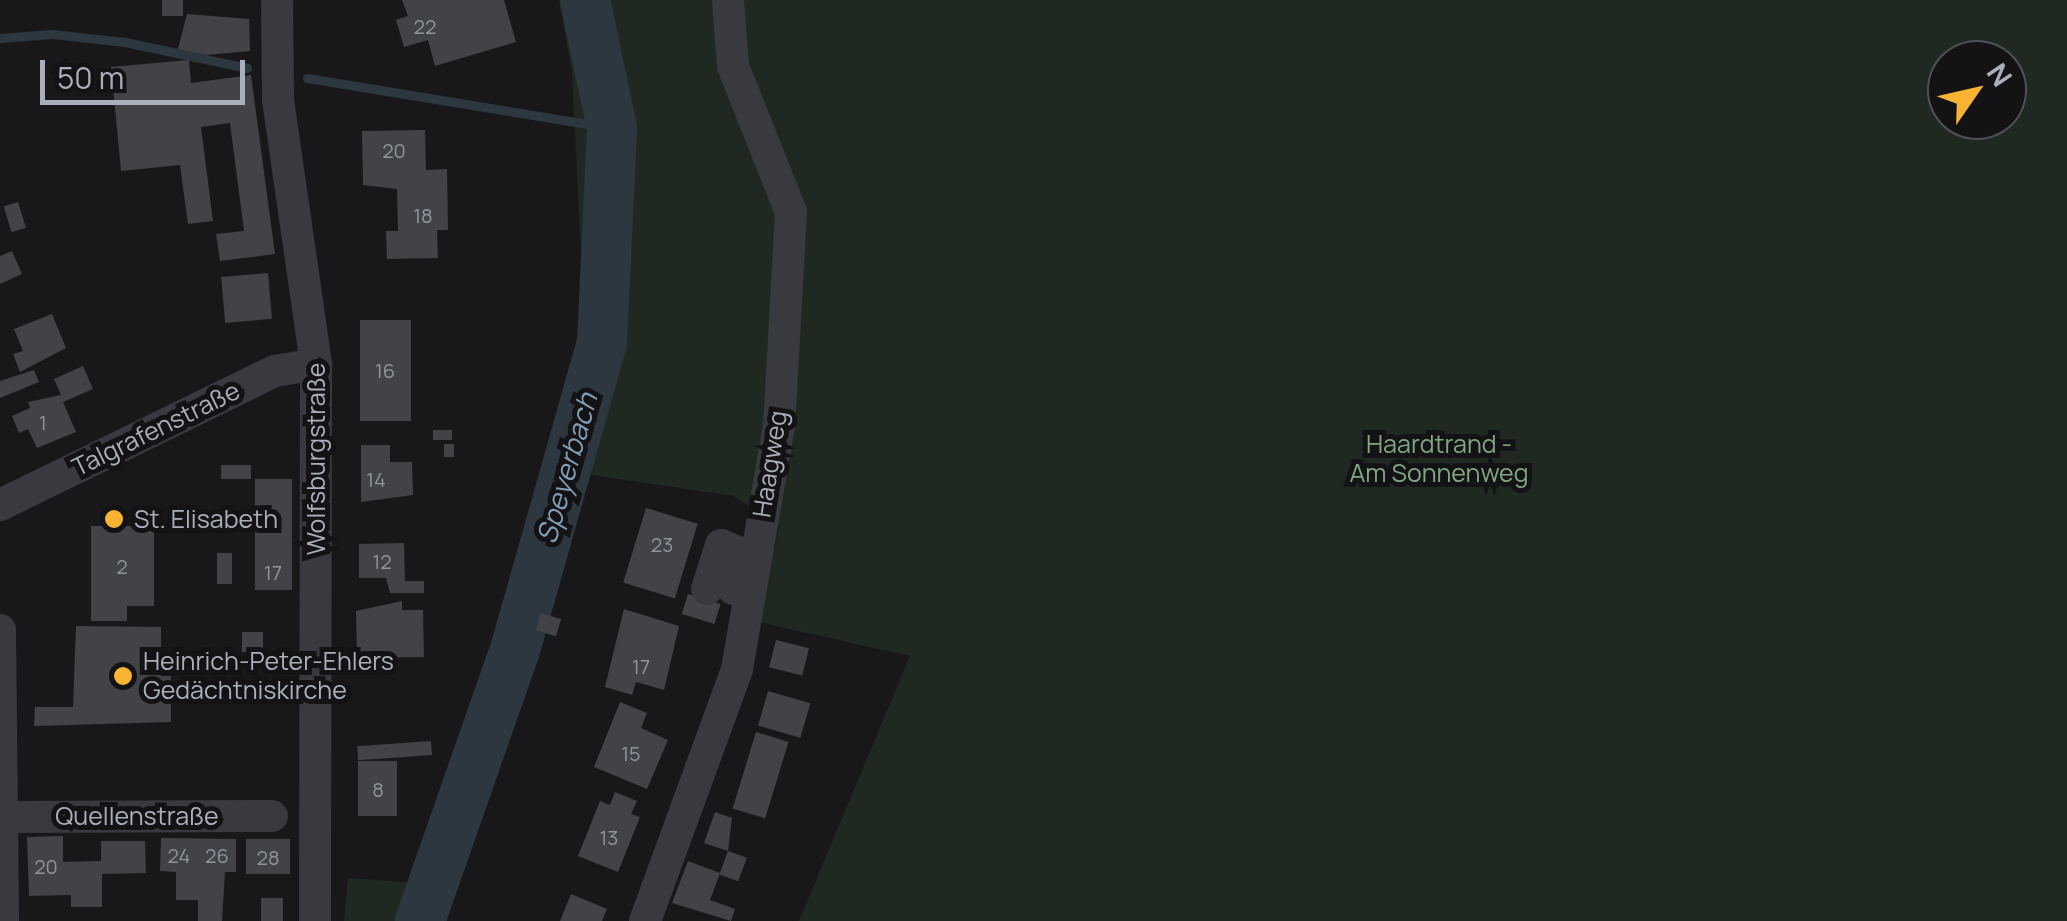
<!DOCTYPE html>
<meta charset="utf-8">
<style>
body{margin:0}
#map{position:relative;width:2067px;height:921px;overflow:hidden;background:#18181a;font-family:Manrope,sans-serif}
div>[style]{position:absolute}
.green>*{inset:0;background:#202921}
.stream>*{height:9px;margin:-4.5px;padding:0 4.5px;transform-origin:4.5px;border-radius:4.5px;background:#2d373f}
.river>*{height:50px;margin:-25px;padding:0 25px;transform-origin:25px;border-radius:25px;background:#2d373f}
.building>*{inset:0;background:#424347;transform-origin:0 0}
.minor>*{height:32px;margin:-16px;padding:0 16px;transform-origin:16px;border-radius:16px;background:#393a3f}
.dots>*{width:28px;height:28px;translate:-50% -50%;box-sizing:border-box;border:5px solid #131315;border-radius:50%}
span{translate:-50% -50%;white-space:nowrap;text-align:center;line-height:1.15;-webkit-text-stroke:10px #131315;paint-order:stroke}
.number-label{font-size:20px;color:#90949d}
.number-label span{-webkit-text-stroke-width:0}
.street-label{font-size:25px;color:#aaafba}
.park-label{font-size:25px;color:#80a682}
.poi-label{font-size:25px;color:#aaafba}
.left{translate:0 -50%;text-align:left}
.water-label{font-size:28px;color:#809eb6;font-style:italic}
.north{position:absolute;left:1927px;top:40px;width:100px;height:100px;box-sizing:border-box;background:#131315;border:2px solid #4f5157;border-radius:50%;rotate:56deg;font-size:28px;font-weight:700;line-height:40px;text-align:center;color:#aaafba}
.north::after{content:'';display:block;margin:auto;width:35px;height:45px;background:#f8b332;clip-path:polygon(50% 0,100% 100%,50% 72%,0 100%)}
.scale{position:absolute;left:40px;top:60px;width:205px;height:45px;box-sizing:border-box;border:5px solid #aaafba;border-top:0;padding-left:12px;font-size:30px;line-height:35px;white-space:nowrap;color:#aaafba;-webkit-text-stroke:8px #131315;paint-order:stroke}
</style>
<div id="map">
<div class="green">
<div style="clip-path:polygon(evenodd,559px 0,2067px 0,2067px 921px,799px 921px,910px 656px,759px 622px,779px 527px,734px 496px,592px 475px,572px 72px,559px 0,1947px 60px,2007px 60px,2007px 120px,1947px 120px,1947px 60px)"></div>
<div style="clip-path:polygon(348px 878px,420px 883px,409px 921px,344px 921px)"></div>
</div>
<div class="stream">
<div style="left:0;top:38px;width:52px;rotate:-4.4deg"></div>
<div style="left:52px;top:34px;width:73px;rotate:6.3deg"></div>
<div style="left:125px;top:42px;width:125px;rotate:12deg"></div>
<div style="left:307px;top:78px;width:309px;rotate:9.3deg"></div>
</div>
<div class="river">
<div style="left:420px;top:921px;width:287px;rotate:-70.7deg"></div>
<div style="left:515px;top:650px;width:320px;rotate:-74.2deg"></div>
<div style="left:602px;top:342px;width:214px;rotate:-87.3deg"></div>
<div style="left:612px;top:128px;width:131px;rotate:-101.9deg"></div>
</div>
<div class="building">
<div style="left:162px;top:0;width:21px;height:16px"></div>
<div style="clip-path:polygon(402px 0,504px 0,516px 42px,435px 66px,428px 40px,404px 47px,396px 20px,408px 16px)"></div>
<div style="clip-path:polygon(187px 14px,249px 19px,250px 51px,206px 55px,178px 49px)"></div>
<div style="clip-path:polygon(189px 60px,191px 83px,251px 75px,275px 254px,220px 261px,216px 234px,244px 231px,230px 123px,201px 127px,213px 221px,188px 224px,180px 165px,121px 171px,111px 67px)"></div>
<div style="clip-path:polygon(425px 130px,426px 170px,447px 169px,448px 230px,437px 230px,438px 258px,387px 259px,386px 231px,398px 231px,397px 189px,363px 185px,362px 131px)"></div>
<div style="left:18px;top:202px;width:27px;height:15px;rotate:73deg"></div>
<div style="clip-path:polygon(12px 251px,22px 274px,0 284px,0 256px)"></div>
<div style="left:268px;top:273px;width:46px;height:47px;rotate:85deg"></div>
<div style="clip-path:polygon(52px 314px,66px 348px,20px 372px,13px 354px,23px 351px,14px 329px)"></div>
<div style="left:360px;top:320px;width:51px;height:101px"></div>
<div style="clip-path:polygon(83px 366px,93px 389px,63px 402px,76px 432px,37px 448px,28px 429px,19px 433px,12px 416px,30px 408px,28px 402px,61px 395px,54px 379px)"></div>
<div style="clip-path:polygon(34px 370px,39px 382px,0 398px,0 381px)"></div>
<div style="left:433px;top:430px;width:19px;height:10px"></div>
<div style="left:444px;top:444px;width:10px;height:13px"></div>
<div style="clip-path:polygon(361px 445px,390px 445px,390px 462px,412px 462px,413px 495px,361px 502px)"></div>
<div style="left:221px;top:465px;width:30px;height:14px"></div>
<div style="left:255px;top:479px;width:37px;height:111px"></div>
<div style="left:646px;top:508px;width:54px;height:78px;rotate:17deg"></div>
<div style="clip-path:polygon(132px 519px,154px 519px,154px 606px,127px 606px,127px 621px,91px 621px,91px 526px,131px 526px)"></div>
<div style="clip-path:polygon(404px 543px,405px 581px,424px 581px,424px 593px,390px 593px,386px 578px,359px 578px,359px 544px)"></div>
<div style="left:217px;top:553px;width:15px;height:31px"></div>
<div style="left:688px;top:594px;width:34px;height:21px;rotate:17deg"></div>
<div style="clip-path:polygon(402px 601px,402px 610px,423px 610px,424px 657px,357px 658px,356px 611px)"></div>
<div style="clip-path:polygon(624px 609px,679px 626px,664px 690px,636px 682px,632px 695px,605px 687px)"></div>
<div style="left:541px;top:613px;width:21px;height:18px;rotate:17deg"></div>
<div style="clip-path:polygon(76px 626px,161px 627px,161px 676px,171px 676px,171px 722px,34px 726px,35px 707px,73px 707px)"></div>
<div style="left:242px;top:632px;width:21px;height:20px"></div>
<div style="left:776px;top:640px;width:34px;height:28px;rotate:14deg"></div>
<div style="left:768px;top:691px;width:44px;height:36px;rotate:16deg"></div>
<div style="clip-path:polygon(620px 702px,647px 713px,641px 728px,668px 740px,647px 789px,594px 767px)"></div>
<div style="left:756px;top:732px;width:34px;height:80px;rotate:17deg"></div>
<div style="left:431px;top:741px;width:14px;height:74px;rotate:86deg"></div>
<div style="left:358px;top:761px;width:39px;height:55px"></div>
<div style="clip-path:polygon(615px 792px,637px 801px,631px 814px,640px 817px,618px 872px,578px 856px,600px 801px,610px 805px)"></div>
<div style="clip-path:polygon(715px 812px,732px 818px,728px 851px,704px 843px)"></div>
<div style="clip-path:polygon(63px 836px,63px 862px,101px 861px,101px 841px,145px 841px,146px 873px,102px 874px,102px 907px,71px 907px,71px 895px,29px 896px,27px 837px)"></div>
<div style="clip-path:polygon(161px 838px,236px 839px,236px 872px,225px 872px,222px 921px,198px 921px,198px 900px,176px 900px,176px 872px,160px 871px)"></div>
<div style="left:246px;top:839px;width:44px;height:35px"></div>
<div style="left:728px;top:851px;width:20px;height:25px;rotate:20deg"></div>
<div style="clip-path:polygon(688px 861px,720px 873px,710px 900px,735px 909px,731px 921px,672px 903px)"></div>
<div style="clip-path:polygon(571px 894px,607px 909px,602px 921px,560px 921px)"></div>
<div style="left:261px;top:898px;width:22px;height:23px"></div>
</div>
<div class="minor">
<div style="left:277px;top:0;width:100px;rotate:89.4deg"></div>
<div style="left:278px;top:100px;width:267px;rotate:81.8deg"></div>
<div style="left:316px;top:364px;width:557px;rotate:90.1deg"></div>
<div style="left:0;top:505px;width:306px;rotate:-26deg"></div>
<div style="left:275px;top:371px;width:42px;rotate:-9.7deg"></div>
<div style="left:707px;top:589px;width:46px;rotate:-72.3deg"></div>
<div style="left:721px;top:545px;width:18px;rotate:22deg"></div>
<div style="left:738px;top:552px;width:37px;rotate:98deg"></div>
<div style="left:0;top:630px;width:291px;rotate:89.4deg"></div>
<div style="left:3px;top:817px;width:269px;rotate:-0.2deg"></div>
<div style="left:645px;top:921px;width:268px;rotate:-69.9deg"></div>
<div style="left:737px;top:669px;width:246px;rotate:-80.2deg"></div>
<div style="left:779px;top:427px;width:215px;rotate:-86.8deg"></div>
<div style="left:791px;top:212px;width:157px;rotate:-111.7deg"></div>
<div style="left:733px;top:66px;width:66px;rotate:-94.3deg"></div>
</div>
<div class="dots">
<div style="left:114px;top:519px;background:#f8b332"></div>
<div style="left:123px;top:676px;background:#f8b332"></div>
</div>
<div class="number-label">
<span style="left:425px;top:26px">22</span>
<span style="left:394px;top:150px">20</span>
<span style="left:423px;top:215px">18</span>
<span style="left:385px;top:370px">16</span>
<span style="left:43px;top:422px">1</span>
<span style="left:376px;top:479px">14</span>
<span style="left:662px;top:544px">23</span>
<span style="left:382px;top:561px">12</span>
<span style="left:122px;top:566px">2</span>
<span style="left:273px;top:572px">17</span>
<span style="left:641px;top:666px">17</span>
<span style="left:631px;top:753px">15</span>
<span style="left:378px;top:789px">8</span>
<span style="left:609px;top:837px">13</span>
<span style="left:179px;top:855px">24</span>
<span style="left:217px;top:855px">26</span>
<span style="left:268px;top:857px">28</span>
<span style="left:46px;top:866px">20</span>
</div>
<div class="street-label">
<span style="left:156px;top:429px;rotate:-26deg">Talgrafenstraße</span>
<span style="left:316px;top:459px;rotate:-90deg">Wolfsburgstraße</span>
<span style="left:770px;top:464px;rotate:-81deg">Haagweg</span>
<span style="left:137px;top:816px">Quellenstraße</span>
</div>
<div class="park-label">
<span style="left:1439px;top:459px">Haardtrand -<br>Am Sonnenweg</span>
</div>
<div class="poi-label">
<span class="left" style="left:134px;top:519px">St. Elisabeth</span>
<span class="left" style="left:143px;top:676px">Heinrich-Peter-Ehlers<br>Gedächtniskirche</span>
</div>
<div class="water-label">
<span style="left:566px;top:468px;rotate:-74deg">Speyerbach</span>
</div>
<div class="north">N</div>
<div class="scale">50 m</div>
</div>
